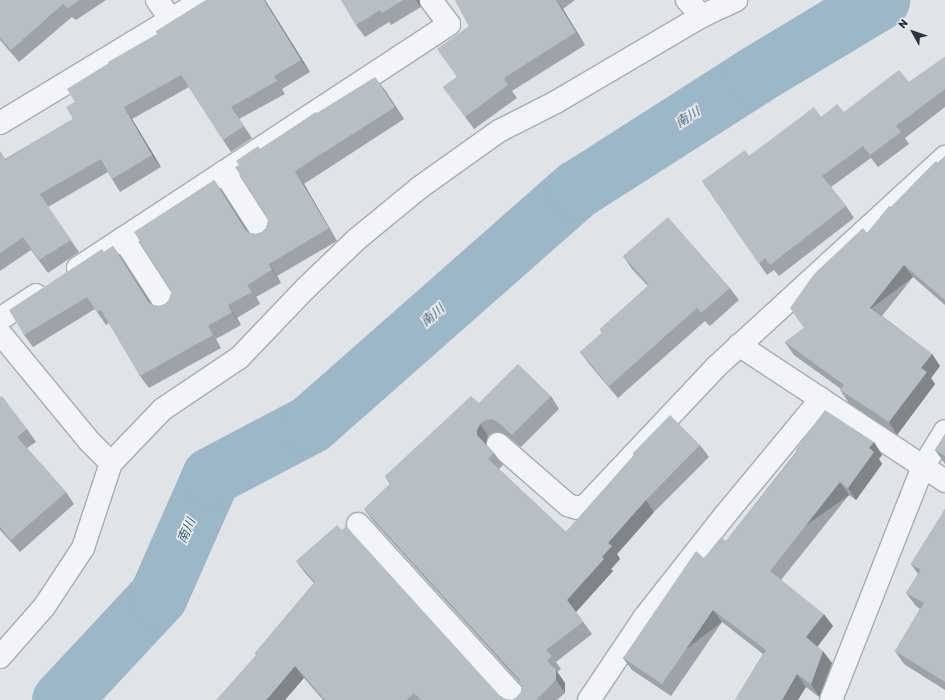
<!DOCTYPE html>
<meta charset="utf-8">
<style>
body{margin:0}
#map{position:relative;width:945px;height:700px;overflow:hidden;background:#e0e4e8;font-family:Rubik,"Noto Sans JP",sans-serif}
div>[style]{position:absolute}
.river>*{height:59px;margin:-29.5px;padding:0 29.5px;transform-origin:29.5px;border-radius:29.5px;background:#9db7c6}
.roads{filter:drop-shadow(1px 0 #a6acb2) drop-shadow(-1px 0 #a6acb2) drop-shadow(0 1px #a6acb2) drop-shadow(0 -1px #a6acb2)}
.minor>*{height:22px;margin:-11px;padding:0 11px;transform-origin:11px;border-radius:11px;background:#f2f4f7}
.wall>*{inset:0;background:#9da3a9}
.shaded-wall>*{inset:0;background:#80858a;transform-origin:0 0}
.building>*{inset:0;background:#b7bec5}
span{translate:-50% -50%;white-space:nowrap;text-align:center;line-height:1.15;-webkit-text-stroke:3px #eff3f6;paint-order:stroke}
.water-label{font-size:13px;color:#365870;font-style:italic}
.north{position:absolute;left:893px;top:12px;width:40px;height:40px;-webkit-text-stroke:3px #eff3f6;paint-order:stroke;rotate:310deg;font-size:11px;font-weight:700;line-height:16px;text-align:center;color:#2a343f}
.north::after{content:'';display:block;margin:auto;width:14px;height:18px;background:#2a343f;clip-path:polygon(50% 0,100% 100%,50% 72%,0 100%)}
</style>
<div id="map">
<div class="river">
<div style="left:61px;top:700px;width:142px;rotate:-47deg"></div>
<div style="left:158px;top:596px;width:131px;rotate:-66.2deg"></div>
<div style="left:211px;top:476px;width:112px;rotate:-27.7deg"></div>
<div style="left:310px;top:424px;width:356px;rotate:-41.4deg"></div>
<div style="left:577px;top:189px;width:211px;rotate:-32.6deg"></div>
<div style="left:755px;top:75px;width:146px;rotate:-31deg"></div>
</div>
<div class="roads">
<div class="minor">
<div style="left:157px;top:0;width:24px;rotate:54deg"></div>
<div style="left:687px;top:0;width:22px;rotate:47deg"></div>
<div style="left:0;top:123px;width:237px;rotate:-31.2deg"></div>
<div style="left:224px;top:172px;width:74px;rotate:57.2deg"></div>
<div style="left:123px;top:238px;width:81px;rotate:57.1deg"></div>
<div style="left:78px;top:268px;width:444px;rotate:-33.3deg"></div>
<div style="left:449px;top:24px;width:30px;rotate:-127deg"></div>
<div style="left:0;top:319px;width:43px;rotate:-33.7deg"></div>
<div style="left:0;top:333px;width:141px;rotate:50.5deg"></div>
<div style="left:90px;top:442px;width:30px;rotate:45deg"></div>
<div style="left:739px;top:345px;width:247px;rotate:33.4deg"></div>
<div style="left:498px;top:444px;width:93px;rotate:41.1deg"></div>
<div style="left:568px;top:505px;width:9px;rotate:18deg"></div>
<div style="left:577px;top:508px;width:9px;rotate:-18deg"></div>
<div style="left:586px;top:505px;width:190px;rotate:-46.7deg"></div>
<div style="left:716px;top:367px;width:311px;rotate:-42.5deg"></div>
<div style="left:358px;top:524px;width:238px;rotate:47.7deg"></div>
<div style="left:0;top:657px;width:67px;rotate:-48.7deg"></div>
<div style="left:44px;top:607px;width:71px;rotate:-56.5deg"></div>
<div style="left:83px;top:548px;width:89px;rotate:-71.8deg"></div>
<div style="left:111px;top:463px;width:75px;rotate:-46.1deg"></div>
<div style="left:163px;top:409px;width:92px;rotate:-33.9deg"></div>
<div style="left:239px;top:358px;width:97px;rotate:-46.3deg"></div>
<div style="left:306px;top:288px;width:71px;rotate:-43.9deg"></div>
<div style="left:357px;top:239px;width:80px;rotate:-39.4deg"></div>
<div style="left:419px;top:188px;width:98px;rotate:-35.5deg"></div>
<div style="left:499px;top:131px;width:64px;rotate:-27deg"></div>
<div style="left:556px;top:102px;width:169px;rotate:-30.5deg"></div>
<div style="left:702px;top:16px;width:38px;rotate:-25deg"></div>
<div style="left:589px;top:700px;width:99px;rotate:-56.1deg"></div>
<div style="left:644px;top:618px;width:131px;rotate:-51.8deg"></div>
<div style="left:725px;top:515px;width:151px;rotate:-50.4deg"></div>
<div style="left:831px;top:700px;width:251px;rotate:-68.5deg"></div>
<div style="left:923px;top:467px;width:42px;rotate:-58.6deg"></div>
</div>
</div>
<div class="wall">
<div style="clip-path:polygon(0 0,106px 0,76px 20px,72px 17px,19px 62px,0 40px)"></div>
<div style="clip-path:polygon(265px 0,310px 72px,282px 89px,285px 94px,239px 119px,252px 138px,231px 152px,223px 140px,189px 87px,132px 119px,161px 167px,120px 192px,112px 179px,108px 172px,48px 207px,79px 252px,48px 273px,31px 250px,0 271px,0 151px,5px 159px,73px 119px)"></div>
<div style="clip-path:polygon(341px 0,419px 0,421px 7px,391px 25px,389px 22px,365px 37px,356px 25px)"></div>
<div style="clip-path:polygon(455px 0,575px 0,563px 9px,585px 45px,512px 91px,517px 98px,474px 129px,443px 87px,457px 77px,469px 26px)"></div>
<div style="clip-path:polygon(945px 57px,945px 107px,905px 138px,909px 144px,878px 167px,871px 158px,831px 187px,846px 206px,854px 218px,779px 276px,774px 270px,767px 275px,702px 181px,821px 117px,844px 112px,909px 82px)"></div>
<div style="clip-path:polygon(384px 89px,404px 119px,304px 184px,337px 241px,277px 276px,281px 283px,256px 297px,260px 304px,237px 318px,241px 325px,216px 339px,221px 348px,149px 388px,140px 376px,109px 323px,106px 325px,95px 309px,33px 347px,24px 335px,104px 252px,113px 246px,150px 302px,152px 305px,159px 306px,165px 304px,169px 300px,214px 180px,247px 230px,249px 233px,256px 234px,262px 232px,266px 228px,268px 221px,260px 149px,317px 113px)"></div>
<div style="clip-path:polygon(945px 156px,945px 305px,913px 277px,882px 316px,932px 354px,940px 366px,931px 378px,935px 384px,897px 435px,849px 403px,840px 390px,841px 389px,794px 355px,785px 342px,804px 328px,867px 233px,891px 207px)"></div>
<div style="clip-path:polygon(623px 256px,730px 288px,739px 300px,710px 326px,705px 321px,618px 398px,589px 364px,580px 352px,602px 333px,600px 329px,648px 286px,632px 269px)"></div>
<div style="clip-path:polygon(551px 396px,559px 409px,521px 447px,506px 435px,500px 432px,494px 432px,488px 436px,486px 442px,486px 444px,494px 453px,503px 465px,499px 469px,566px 532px,634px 455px,633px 453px,700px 445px,709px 457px,654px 512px,617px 554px,620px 559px,611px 569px,613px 571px,576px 612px,592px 634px,556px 662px,561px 669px,557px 672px,565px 683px,565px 693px,557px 700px,323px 700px,304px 678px,256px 655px,255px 653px,314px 583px,305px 573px,296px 561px,505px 699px,512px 700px,517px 697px,521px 692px,522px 685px,373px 521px,364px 509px,390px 484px,385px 476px,479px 403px)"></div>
<div style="clip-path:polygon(0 397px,27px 429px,36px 442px,27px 448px,66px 492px,74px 504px,20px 552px,0 530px)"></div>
<div style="clip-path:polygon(945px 434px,945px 464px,935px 450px)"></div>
<div style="clip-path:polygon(874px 442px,882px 455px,879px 459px,882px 464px,856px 500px,849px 495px,781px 580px,833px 626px,817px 646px,832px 663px,819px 697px,806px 687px,798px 700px,735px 700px,763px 654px,722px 622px,671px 696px,632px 670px,623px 658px,704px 558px,726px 541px,797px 451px,796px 450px)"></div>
<div style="clip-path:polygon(945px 509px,945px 690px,904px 664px,895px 651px,920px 609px,916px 606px,906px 593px,918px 574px,911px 564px)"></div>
</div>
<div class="shaded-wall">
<div style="clip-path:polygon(264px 0,265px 0,310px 72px,301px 60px)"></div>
<div style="clip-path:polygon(416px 0,419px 0,421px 7px)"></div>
<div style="clip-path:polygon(556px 0,563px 9px,585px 45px,576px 32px)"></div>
<div style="clip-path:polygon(375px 77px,384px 89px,404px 119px,395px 107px)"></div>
<div style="clip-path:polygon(124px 107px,132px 119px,161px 167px,152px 155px)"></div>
<div style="clip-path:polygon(295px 171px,304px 184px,337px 241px,329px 228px)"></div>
<div style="clip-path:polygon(214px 180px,223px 193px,254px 241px,245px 229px)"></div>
<div style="clip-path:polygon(113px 246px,122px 259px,157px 313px,148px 301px)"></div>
<div style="clip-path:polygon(269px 264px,277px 276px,281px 283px,272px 270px)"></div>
<div style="left:904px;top:265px;width:15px;height:55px;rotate:53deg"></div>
<div style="clip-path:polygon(247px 285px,256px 297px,260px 304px,252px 292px)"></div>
<div style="clip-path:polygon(228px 305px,237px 318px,241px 325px,232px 312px)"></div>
<div style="clip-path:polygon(932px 354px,940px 366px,931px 378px,935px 384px,897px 435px,889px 422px,921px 368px)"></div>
<div style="clip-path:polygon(480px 424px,488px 436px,486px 442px,486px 448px,477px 435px,477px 430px)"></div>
<div style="clip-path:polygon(874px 442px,882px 455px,879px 459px,882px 464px,856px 500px,848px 488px,869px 448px)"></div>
<div style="left:840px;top:482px;width:16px;height:113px;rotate:55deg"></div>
<div style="clip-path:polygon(646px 500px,654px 512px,617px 554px,620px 559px,611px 569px,613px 571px,576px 612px,567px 600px,602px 557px,608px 543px)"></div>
<div style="left:713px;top:610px;width:15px;height:90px;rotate:53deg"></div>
<div style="clip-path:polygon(824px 614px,833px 626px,815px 650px,806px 637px)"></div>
<div style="clip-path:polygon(823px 651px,832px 663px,819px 697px,811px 684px)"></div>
<div style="clip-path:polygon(295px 666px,304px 678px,285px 700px,266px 700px)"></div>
<div style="clip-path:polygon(556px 670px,565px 683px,565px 693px,556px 680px)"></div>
<div style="clip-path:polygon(797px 674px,806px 687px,798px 700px,782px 700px)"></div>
</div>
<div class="building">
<div style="clip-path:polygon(0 0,79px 0,68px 8px,63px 4px,11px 50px,0 38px)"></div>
<div style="clip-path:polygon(206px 0,264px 0,301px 60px,274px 76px,277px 81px,231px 107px,244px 126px,223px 140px,181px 75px,124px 107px,152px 155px,112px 179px,101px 159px,40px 194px,71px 240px,39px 260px,23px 237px,0 253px,0 152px,5px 160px,73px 119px,66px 107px,75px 102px,67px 89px,109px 63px,108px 62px,157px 34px,156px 31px)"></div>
<div style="clip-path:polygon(341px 0,403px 0,382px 13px,380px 10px,356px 25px)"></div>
<div style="clip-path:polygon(455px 0,556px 0,576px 32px,504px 78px,508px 85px,465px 117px,443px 87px,457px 77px,437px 49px,469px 26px)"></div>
<div style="clip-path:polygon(945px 57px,945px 89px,896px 126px,901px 132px,870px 155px,863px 146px,822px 176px,846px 206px,770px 265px,765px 258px,759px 264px,702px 181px,745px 150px,749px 156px,814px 107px,821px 117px,837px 104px,844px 112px,899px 70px,909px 82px)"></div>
<div style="clip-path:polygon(375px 77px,395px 107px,295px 171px,329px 228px,269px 264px,272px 270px,247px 285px,252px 292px,228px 305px,232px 312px,208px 326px,213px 335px,140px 376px,101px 310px,97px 312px,87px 297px,24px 335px,9px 310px,102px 249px,104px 252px,113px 246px,148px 301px,152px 305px,159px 306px,165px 304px,169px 300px,171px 293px,169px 287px,134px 232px,214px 180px,245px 229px,249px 233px,256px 234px,262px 232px,266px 228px,268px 221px,266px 215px,235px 167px,239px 165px,236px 161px,258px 146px,260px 149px,316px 112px,317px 113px)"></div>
<div style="clip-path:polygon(945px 156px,945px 300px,904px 265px,870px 308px,932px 354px,921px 368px,927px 372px,889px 422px,840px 390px,844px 385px,785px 342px,804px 328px,790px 308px,814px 274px,863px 228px,867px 233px,889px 206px,891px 207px,916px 181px,936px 161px,938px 163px)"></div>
<div style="clip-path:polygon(668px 217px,730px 288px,701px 313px,697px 308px,609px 386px,580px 352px,603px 332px,600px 329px,649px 285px,623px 256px)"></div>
<div style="clip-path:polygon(518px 364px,551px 396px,512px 435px,498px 422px,491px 419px,485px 420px,480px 424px,477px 430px,477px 435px,494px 453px,488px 459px,566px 532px,635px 454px,633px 453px,670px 415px,700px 445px,646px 500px,608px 543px,612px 546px,602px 557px,604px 559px,567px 600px,583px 622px,546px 650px,552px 656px,547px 661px,556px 670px,556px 680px,536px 700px,421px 700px,414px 693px,406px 700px,325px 700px,295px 666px,266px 700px,216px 700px,257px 654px,255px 653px,315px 582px,296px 561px,337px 525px,342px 530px,346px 526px,500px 696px,505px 699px,512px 700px,517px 697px,521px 692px,522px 685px,519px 679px,364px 509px,391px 483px,385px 476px,471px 396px,479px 403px)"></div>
<div style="clip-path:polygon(2px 396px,27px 429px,17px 437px,66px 492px,11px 540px,0 527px,0 397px)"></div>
<div style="clip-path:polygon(825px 410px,874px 442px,869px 448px,874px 452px,848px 488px,840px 482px,770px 571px,824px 614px,806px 637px,823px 651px,811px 684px,797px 674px,782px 700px,735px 700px,766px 650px,713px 610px,662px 684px,623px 658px,696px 551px,704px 558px,721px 537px,726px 541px,798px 451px,796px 450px)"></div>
<div style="clip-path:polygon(945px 434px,945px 456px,935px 450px)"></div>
<div style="clip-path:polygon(945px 509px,945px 682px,895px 651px,924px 603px,906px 593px,921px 570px,911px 564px)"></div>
</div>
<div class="water-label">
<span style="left:688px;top:118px;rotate:-33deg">南川</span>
<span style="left:433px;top:316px;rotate:-41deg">南川</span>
<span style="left:187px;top:531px;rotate:-66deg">南川</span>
</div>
<div class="north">N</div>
</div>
